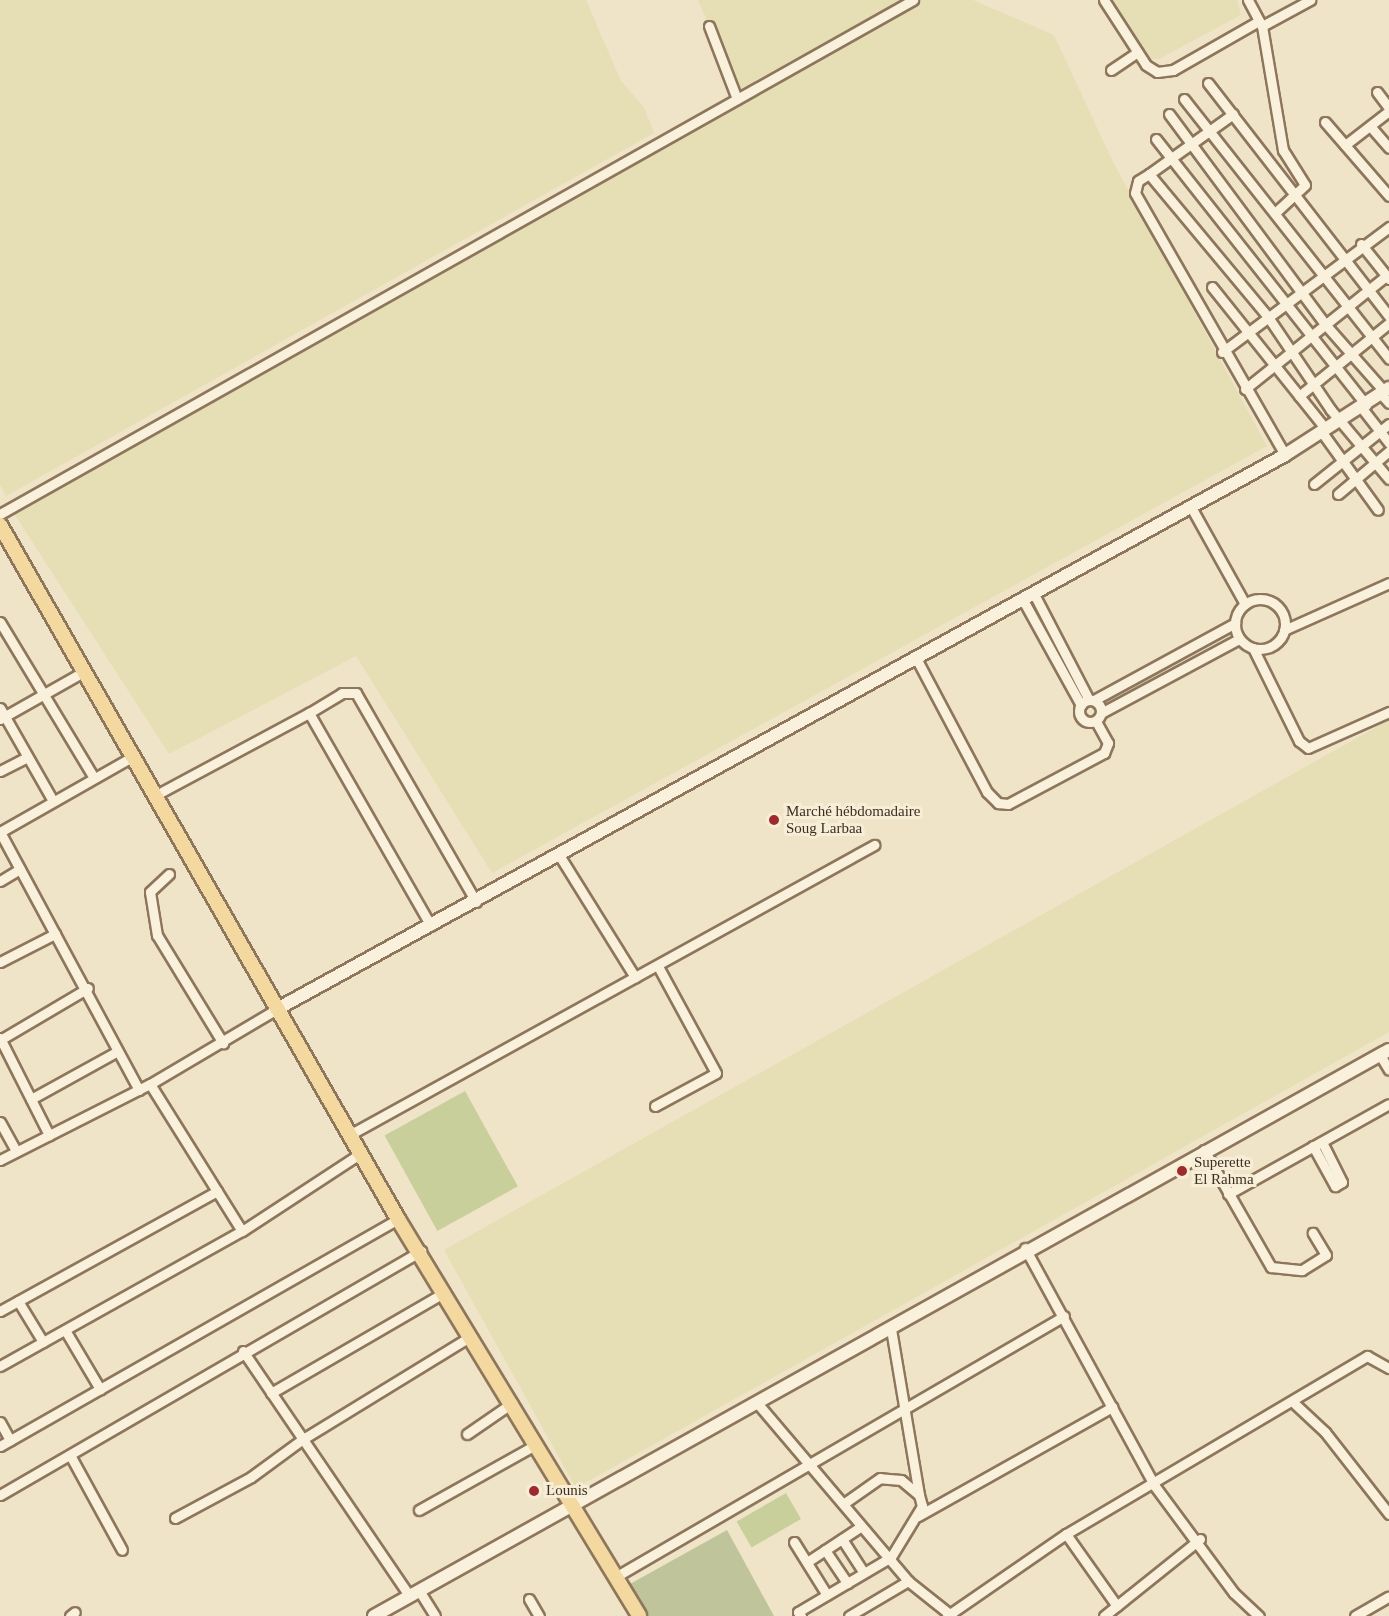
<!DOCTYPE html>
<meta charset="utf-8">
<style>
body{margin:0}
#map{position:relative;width:1389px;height:1616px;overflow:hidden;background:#f0e4c8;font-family:Georgia,serif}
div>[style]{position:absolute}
.farmland>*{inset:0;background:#e6deb5}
.green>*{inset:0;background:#c9cf9b;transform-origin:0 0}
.cemetery>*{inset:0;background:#bfc49a}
.roads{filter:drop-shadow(2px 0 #8d765c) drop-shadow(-2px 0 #8d765c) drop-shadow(0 2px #8d765c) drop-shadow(0 -2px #8d765c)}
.street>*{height:9px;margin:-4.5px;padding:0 4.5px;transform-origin:4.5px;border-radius:4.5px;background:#faf1dc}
.street>.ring{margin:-4.5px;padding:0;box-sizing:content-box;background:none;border:9px solid #faf1dc;border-radius:50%}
.secondary>*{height:12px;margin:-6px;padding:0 6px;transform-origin:6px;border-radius:6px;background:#faf1dc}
.primary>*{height:14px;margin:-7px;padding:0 7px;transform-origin:7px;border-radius:7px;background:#f3d9a0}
.dots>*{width:16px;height:16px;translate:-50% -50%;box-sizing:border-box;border:3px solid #f7eed8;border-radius:50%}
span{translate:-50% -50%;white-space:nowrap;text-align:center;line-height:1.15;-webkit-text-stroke:6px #f7eed8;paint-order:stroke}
.poi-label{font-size:15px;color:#3d2e20}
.left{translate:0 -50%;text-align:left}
</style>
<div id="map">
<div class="farmland">
<div style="clip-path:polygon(0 0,586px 0,621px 81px,644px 107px,654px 133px,6px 496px,0 485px)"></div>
<div style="clip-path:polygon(698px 0,902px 0,738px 90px)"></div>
<div style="clip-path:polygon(919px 0,973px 0,1054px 35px,1113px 162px,1267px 446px,492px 873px,356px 656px,169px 754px,13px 512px)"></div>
<div style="clip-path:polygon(1111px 0,1237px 0,1241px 15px,1159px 59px,1149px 59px)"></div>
<div style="clip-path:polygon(1389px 720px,1389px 1032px,576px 1488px,444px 1250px)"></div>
</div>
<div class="green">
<div style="left:465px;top:1091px;width:109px;height:92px;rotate:61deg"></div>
<div style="left:786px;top:1493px;width:30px;height:57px;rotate:60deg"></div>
</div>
<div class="cemetery">
<div style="clip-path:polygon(727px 1530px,774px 1616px,647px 1616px,630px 1584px)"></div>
</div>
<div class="roads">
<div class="street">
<div style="left:1104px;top:0;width:77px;rotate:57.1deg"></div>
<div style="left:1146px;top:65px;width:13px;rotate:32deg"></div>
<div style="left:1157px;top:72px;width:16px;rotate:-7deg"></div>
<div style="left:1173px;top:70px;width:99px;rotate:-29.7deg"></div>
<div style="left:1248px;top:0;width:30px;rotate:62deg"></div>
<div style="left:1262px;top:26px;width:126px;rotate:80.4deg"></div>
<div style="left:1283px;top:150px;width:41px;rotate:57.8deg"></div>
<div style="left:1305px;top:185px;width:38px;rotate:137deg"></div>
<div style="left:709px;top:26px;width:78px;rotate:69deg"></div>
<div style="left:1262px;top:26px;width:55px;rotate:-28.4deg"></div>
<div style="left:1111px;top:70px;width:32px;rotate:-34deg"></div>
<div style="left:1208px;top:83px;width:295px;rotate:52.2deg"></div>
<div style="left:1377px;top:92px;width:20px;rotate:53deg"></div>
<div style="left:1184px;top:99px;width:331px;rotate:51.7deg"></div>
<div style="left:1169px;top:114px;width:260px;rotate:53.4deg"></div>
<div style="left:1324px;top:323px;width:91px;rotate:48.6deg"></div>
<div style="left:1233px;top:114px;width:103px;rotate:144.5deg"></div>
<div style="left:1149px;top:174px;width:186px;rotate:50.2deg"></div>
<div style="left:1268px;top:317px;width:112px;rotate:55.9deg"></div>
<div style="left:1331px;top:410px;width:90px;rotate:50deg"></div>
<div style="left:1325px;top:122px;width:98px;rotate:49.1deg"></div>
<div style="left:1370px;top:126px;width:29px;rotate:49deg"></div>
<div style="left:1156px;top:139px;width:339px;rotate:51.7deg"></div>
<div style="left:1345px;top:145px;width:56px;rotate:-37.7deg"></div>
<div style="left:1149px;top:174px;width:13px;rotate:148deg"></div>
<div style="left:1138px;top:181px;width:12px;rotate:104deg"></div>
<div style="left:1135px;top:193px;width:302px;rotate:60.2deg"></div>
<div style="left:1361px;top:244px;width:45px;rotate:51.3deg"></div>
<div style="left:1212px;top:287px;width:179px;rotate:51.3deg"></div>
<div style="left:1222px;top:352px;width:209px;rotate:-36.8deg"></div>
<div style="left:1245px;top:389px;width:181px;rotate:-38.7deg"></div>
<div style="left:1381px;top:394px;width:12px;rotate:48deg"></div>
<div style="left:1299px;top:396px;width:116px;rotate:-39deg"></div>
<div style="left:1361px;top:407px;width:46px;rotate:52.1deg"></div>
<div style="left:1321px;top:431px;width:97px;rotate:54.2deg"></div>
<div style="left:1314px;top:484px;width:96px;rotate:-38.7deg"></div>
<div style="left:1338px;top:494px;width:67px;rotate:-40.1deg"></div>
<div style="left:1191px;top:507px;width:111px;rotate:60.9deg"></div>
<div style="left:0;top:514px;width:1048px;rotate:-29.38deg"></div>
<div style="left:1034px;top:594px;width:119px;rotate:62.6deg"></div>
<div class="ring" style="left:1235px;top:599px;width:41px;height:41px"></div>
<div style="left:1023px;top:600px;width:120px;rotate:61.1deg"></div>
<div style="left:0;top:622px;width:182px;rotate:58.9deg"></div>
<div style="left:1284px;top:630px;width:115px;rotate:-24.1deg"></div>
<div style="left:1253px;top:648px;width:104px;rotate:63.7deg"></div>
<div style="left:1299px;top:741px;width:11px;rotate:38deg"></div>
<div style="left:1308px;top:748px;width:89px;rotate:-24deg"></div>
<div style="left:916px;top:658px;width:152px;rotate:62.1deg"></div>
<div style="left:987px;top:792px;width:16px;rotate:45deg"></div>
<div style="left:998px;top:803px;width:10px;rotate:6deg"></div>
<div style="left:1008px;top:804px;width:109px;rotate:-28deg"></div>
<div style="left:1104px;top:753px;width:11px;rotate:-68deg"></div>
<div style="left:1108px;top:743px;width:25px;rotate:-119deg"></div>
<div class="ring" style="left:1079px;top:700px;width:13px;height:13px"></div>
<div style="left:1094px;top:700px;width:161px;rotate:-28.6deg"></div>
<div style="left:0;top:708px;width:107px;rotate:60.3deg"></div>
<div style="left:309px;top:713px;width:39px;rotate:-31deg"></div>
<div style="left:342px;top:693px;width:14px"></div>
<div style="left:356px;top:693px;width:241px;rotate:60.1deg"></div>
<div style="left:1101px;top:713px;width:157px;rotate:-28.2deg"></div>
<div style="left:0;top:719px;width:98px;rotate:-29.5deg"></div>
<div style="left:0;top:771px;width:30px;rotate:-27deg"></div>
<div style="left:154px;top:796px;width:176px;rotate:-28.2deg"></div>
<div style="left:309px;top:713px;width:245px;rotate:60.2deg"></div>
<div style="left:0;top:832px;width:293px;rotate:61.7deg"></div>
<div style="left:0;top:832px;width:152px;rotate:-29.6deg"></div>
<div style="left:559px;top:855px;width:144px;rotate:58.1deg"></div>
<div style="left:169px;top:874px;width:26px;rotate:137deg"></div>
<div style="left:150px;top:892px;width:44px;rotate:80.8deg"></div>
<div style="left:157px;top:935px;width:127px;rotate:58.6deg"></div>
<div style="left:0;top:881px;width:23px;rotate:-31deg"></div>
<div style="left:0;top:962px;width:62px;rotate:-27deg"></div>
<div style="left:0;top:1038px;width:109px;rotate:63.2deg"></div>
<div style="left:0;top:1040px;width:102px;rotate:-30.6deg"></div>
<div style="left:1380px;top:1055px;width:17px;rotate:59deg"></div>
<div style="left:150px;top:1084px;width:173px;rotate:58deg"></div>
<div style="left:31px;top:1099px;width:99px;rotate:-28.9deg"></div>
<div style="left:655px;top:1106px;width:69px;rotate:-28.4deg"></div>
<div style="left:716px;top:1073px;width:122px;rotate:-118.5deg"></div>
<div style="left:0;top:1122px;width:33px;rotate:61deg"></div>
<div style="left:351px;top:1134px;width:598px;rotate:-28.92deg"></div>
<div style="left:1313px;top:1146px;width:46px;rotate:61.2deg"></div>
<div style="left:1335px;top:1186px;width:8px;rotate:-30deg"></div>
<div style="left:1342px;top:1182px;width:45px;rotate:-116.6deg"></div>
<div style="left:1204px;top:1150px;width:135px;rotate:60.2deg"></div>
<div style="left:1271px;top:1267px;width:31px;rotate:6deg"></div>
<div style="left:1302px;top:1270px;width:28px;rotate:-32deg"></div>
<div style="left:1326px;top:1255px;width:26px;rotate:-121deg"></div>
<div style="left:0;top:1160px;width:168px;rotate:-26.9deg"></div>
<div style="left:150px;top:1084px;width:147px;rotate:-30.6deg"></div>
<div style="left:1228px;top:1194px;width:184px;rotate:-29.2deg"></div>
<div style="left:1025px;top:1248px;width:270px;rotate:61.4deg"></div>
<div style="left:1154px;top:1485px;width:134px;rotate:53.5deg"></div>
<div style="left:1234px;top:1593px;width:34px;rotate:43deg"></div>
<div style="left:18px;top:1301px;width:48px;rotate:58.6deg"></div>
<div style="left:0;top:1311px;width:248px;rotate:-28.9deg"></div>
<div style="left:891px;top:1329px;width:168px;rotate:80.4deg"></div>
<div style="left:65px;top:1330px;width:69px;rotate:59.3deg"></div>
<div style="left:243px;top:1351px;width:297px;rotate:55.8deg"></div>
<div style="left:0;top:1366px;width:277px;rotate:-29.2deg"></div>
<div style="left:242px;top:1231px;width:142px;rotate:-33.2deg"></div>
<div style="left:271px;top:1393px;width:201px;rotate:-30.1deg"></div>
<div style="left:758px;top:1404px;width:232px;rotate:49.7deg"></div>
<div style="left:908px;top:1581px;width:56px;rotate:38.5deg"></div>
<div style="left:1295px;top:1404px;width:41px;rotate:43deg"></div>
<div style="left:1325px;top:1432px;width:104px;rotate:52deg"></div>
<div style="left:0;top:1422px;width:21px;rotate:61deg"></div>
<div style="left:467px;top:1434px;width:55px;rotate:-34.6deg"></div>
<div style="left:0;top:1446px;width:458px;rotate:-29.7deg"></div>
<div style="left:70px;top:1455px;width:108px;rotate:61.3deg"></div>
<div style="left:0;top:1495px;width:487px;rotate:-30.1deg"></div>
<div style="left:419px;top:1510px;width:135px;rotate:-29.2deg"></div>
<div style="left:918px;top:1516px;width:223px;rotate:-29.3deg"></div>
<div style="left:175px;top:1518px;width:86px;rotate:-28.3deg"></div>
<div style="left:251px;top:1477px;width:64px;rotate:-36.2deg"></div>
<div style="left:303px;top:1439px;width:197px;rotate:-31.5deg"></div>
<div style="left:1066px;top:1534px;width:88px;rotate:54.7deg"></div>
<div style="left:842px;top:1539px;width:40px;rotate:57.1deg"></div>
<div style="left:794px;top:1542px;width:62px;rotate:58.1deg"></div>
<div style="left:825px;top:1550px;width:40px;rotate:56deg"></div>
<div style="left:807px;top:1562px;width:64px;rotate:-33.4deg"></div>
<div style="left:617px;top:1576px;width:517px;rotate:-30.18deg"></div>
<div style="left:420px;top:1592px;width:28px;rotate:58deg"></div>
<div style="left:529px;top:1599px;width:20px;rotate:60deg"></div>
<div style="left:70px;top:1616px;width:6px;rotate:-39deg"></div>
<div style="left:801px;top:1616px;width:5px;rotate:-127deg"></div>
<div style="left:798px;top:1612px;width:108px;rotate:-30.6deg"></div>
<div style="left:891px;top:1557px;width:60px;rotate:-58.7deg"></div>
<div style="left:922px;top:1506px;width:11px;rotate:-105deg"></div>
<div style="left:919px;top:1495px;width:23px;rotate:-140deg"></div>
<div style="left:901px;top:1480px;width:21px;rotate:-175deg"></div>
<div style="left:880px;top:1478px;width:45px;rotate:144.9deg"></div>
<div style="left:849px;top:1616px;width:69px;rotate:-30.7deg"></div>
<div style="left:947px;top:1616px;width:145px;rotate:-34.6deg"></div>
<div style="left:1066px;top:1534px;width:350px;rotate:-30.6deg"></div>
<div style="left:1367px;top:1356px;width:25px;rotate:29deg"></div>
<div style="left:1104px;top:1616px;width:123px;rotate:-38.7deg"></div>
<div style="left:1355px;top:1616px;width:39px;rotate:-30deg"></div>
</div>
<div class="secondary">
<div style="left:277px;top:1009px;width:1150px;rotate:-28.79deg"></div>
<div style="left:1285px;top:455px;width:124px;rotate:-32.8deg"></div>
<div style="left:374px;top:1616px;width:1162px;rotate:-29.15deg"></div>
</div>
<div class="primary">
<div style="left:0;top:525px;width:800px;rotate:60.17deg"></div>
<div style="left:398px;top:1219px;width:464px;rotate:58.7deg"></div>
</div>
</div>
<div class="dots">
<div style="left:774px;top:820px;background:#9e2a2b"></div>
<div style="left:1182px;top:1171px;background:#9e2a2b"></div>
<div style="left:534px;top:1491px;background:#9e2a2b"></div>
</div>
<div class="poi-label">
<span class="left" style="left:786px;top:820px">Marché hébdomadaire<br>Soug Larbaa</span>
<span class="left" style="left:1194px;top:1171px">Superette<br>El Rahma</span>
<span class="left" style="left:546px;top:1491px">Lounis</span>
</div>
</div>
